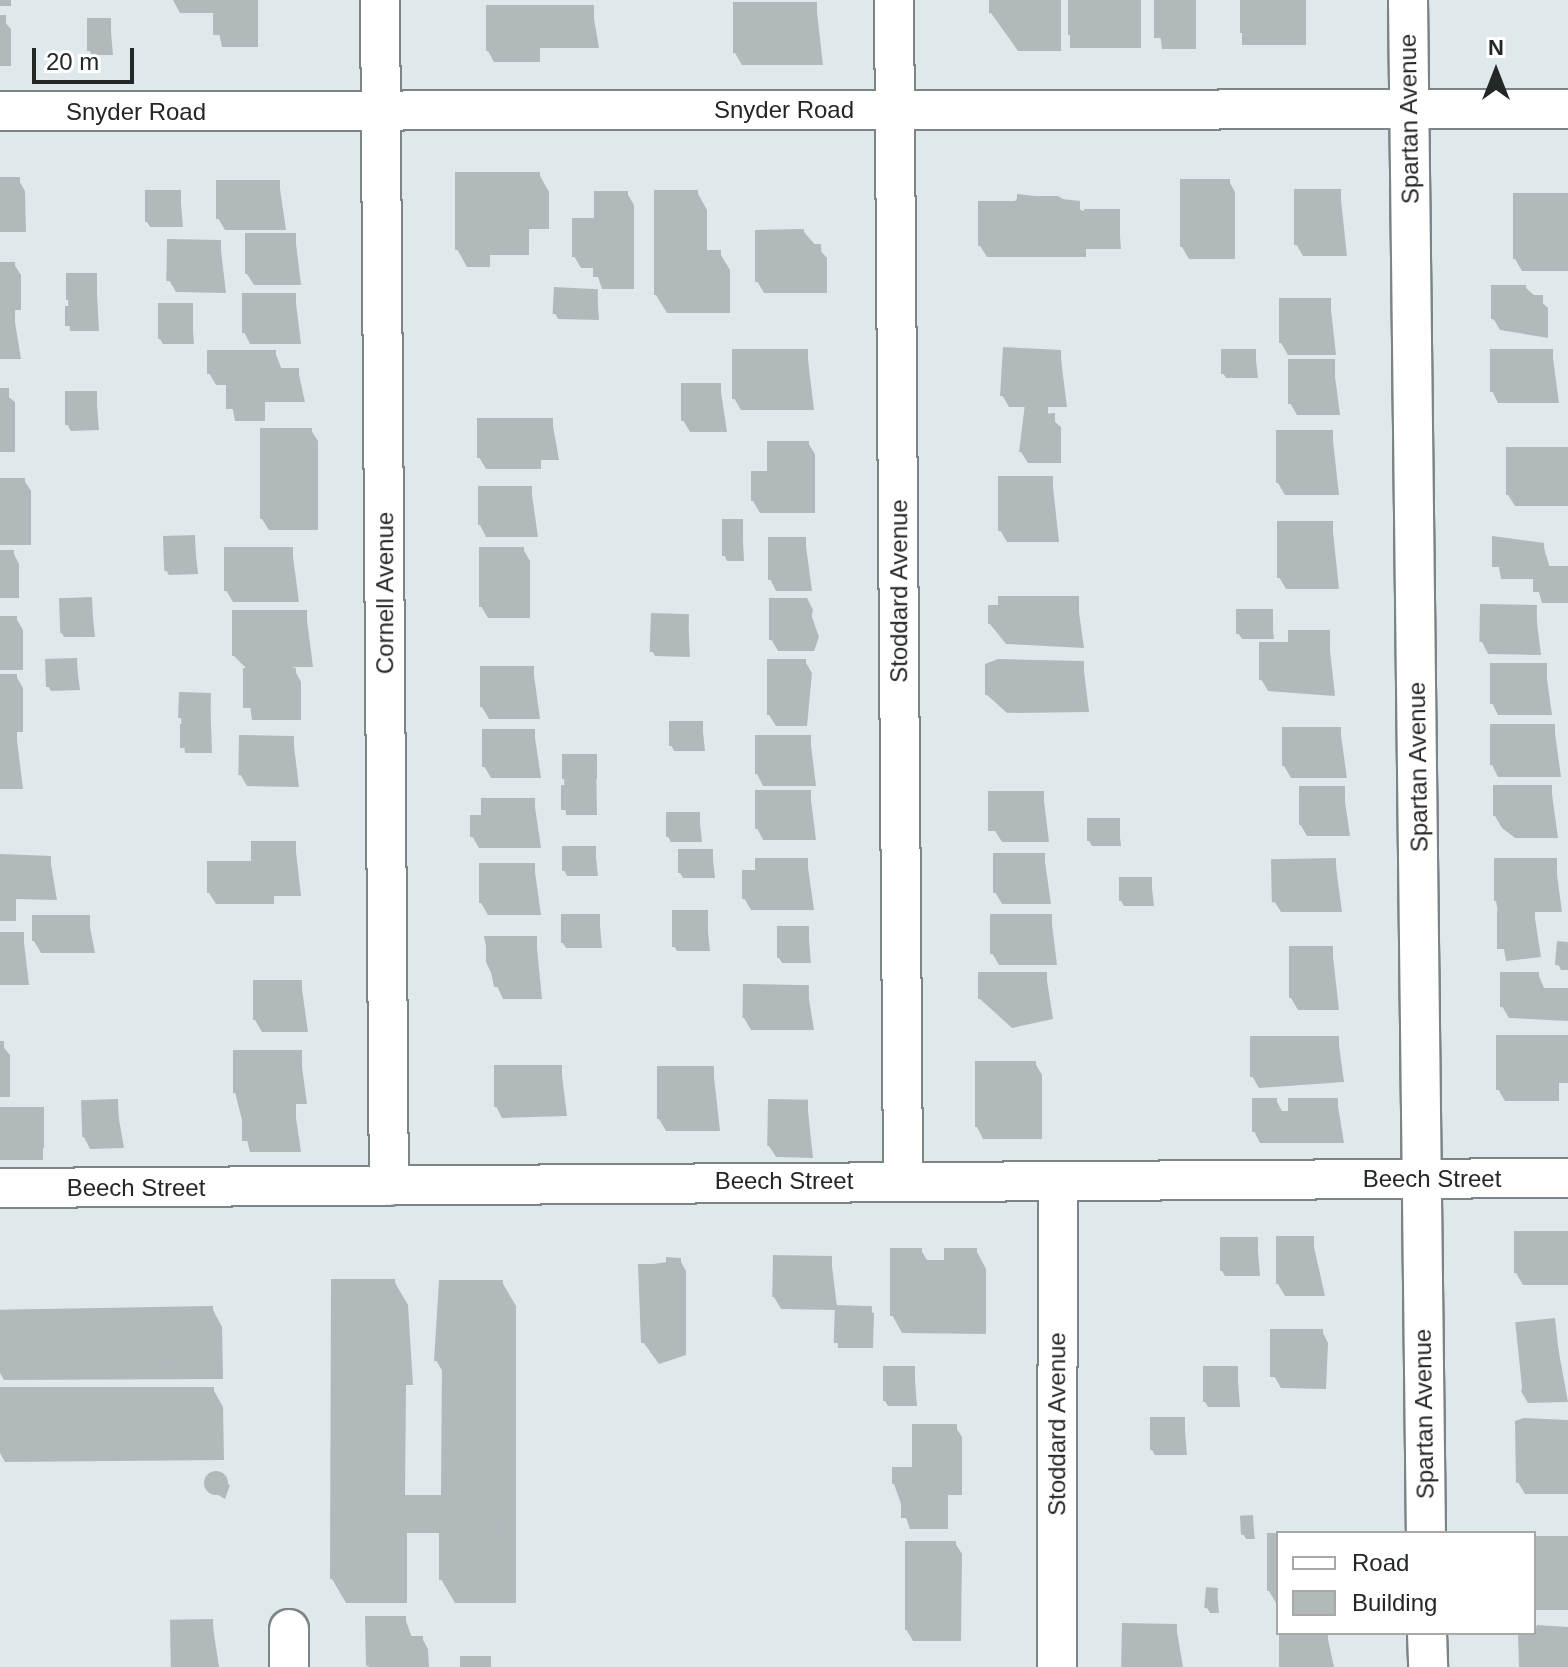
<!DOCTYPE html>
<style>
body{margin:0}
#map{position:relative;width:1568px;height:1667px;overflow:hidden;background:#dfe8ea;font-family:Helvetica,sans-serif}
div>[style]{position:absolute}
.shadow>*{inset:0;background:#0003;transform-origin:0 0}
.building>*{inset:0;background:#b1b9bb;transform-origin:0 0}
.round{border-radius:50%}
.roads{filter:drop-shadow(2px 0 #7c8486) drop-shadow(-2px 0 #7c8486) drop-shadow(0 2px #7c8486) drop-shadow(0 -2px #7c8486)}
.minor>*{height:38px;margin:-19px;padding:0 19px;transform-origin:19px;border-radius:19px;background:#fff}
span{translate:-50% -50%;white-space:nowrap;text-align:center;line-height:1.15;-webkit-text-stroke:6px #fff;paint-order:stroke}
.street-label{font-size:24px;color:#232727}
.legend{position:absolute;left:1276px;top:1531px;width:260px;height:104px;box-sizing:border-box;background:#fff;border:2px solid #a7a9a9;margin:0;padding:10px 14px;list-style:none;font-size:24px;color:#232727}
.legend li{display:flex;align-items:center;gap:16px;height:40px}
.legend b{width:40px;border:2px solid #a7a9a9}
.north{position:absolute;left:1456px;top:32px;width:80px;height:80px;-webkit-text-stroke:6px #fff;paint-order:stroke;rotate:0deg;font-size:22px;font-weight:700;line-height:32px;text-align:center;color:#232727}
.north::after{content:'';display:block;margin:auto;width:28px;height:36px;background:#232727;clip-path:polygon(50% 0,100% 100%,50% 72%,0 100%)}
.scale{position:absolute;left:32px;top:48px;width:102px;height:36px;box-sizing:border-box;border:4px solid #232727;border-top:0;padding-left:10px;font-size:24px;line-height:28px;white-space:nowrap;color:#232727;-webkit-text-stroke:6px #fff;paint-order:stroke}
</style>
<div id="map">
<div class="shadow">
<div style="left:0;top:0;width:11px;height:6px"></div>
<div style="clip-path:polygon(173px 0,258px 0,258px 47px,222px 47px,215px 13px,180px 13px)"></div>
<div style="clip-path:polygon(991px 0,1061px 0,1061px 51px,1018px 51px,991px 13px)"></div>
<div style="left:1070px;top:0;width:71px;height:48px"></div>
<div style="clip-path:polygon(1156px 0,1196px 0,1196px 49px,1162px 49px)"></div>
<div style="left:1242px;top:0;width:64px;height:45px"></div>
<div style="clip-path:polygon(816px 4px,823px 65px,742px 65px,735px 53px)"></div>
<div style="clip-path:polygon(592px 7px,599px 48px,540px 48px,540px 62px,494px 62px,488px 51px)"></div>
<div style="clip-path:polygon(0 17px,11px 29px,11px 66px,0 66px)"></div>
<div style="clip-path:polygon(110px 20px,113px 55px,92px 55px,89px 50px)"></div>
<div style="clip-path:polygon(539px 174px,549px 192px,549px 229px,529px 229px,529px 255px,490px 255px,490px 267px,467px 267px,457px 249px)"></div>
<div style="clip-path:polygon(0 179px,18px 179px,25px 191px,26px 232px,0 232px)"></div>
<div style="clip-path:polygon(1229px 181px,1235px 192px,1235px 259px,1189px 259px,1182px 247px)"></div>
<div style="clip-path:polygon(279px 182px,286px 230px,225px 230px,218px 218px)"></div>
<div style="clip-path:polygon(1340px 191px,1347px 256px,1303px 256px,1296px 244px)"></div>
<div style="clip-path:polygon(180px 192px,183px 227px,150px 227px,147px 222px)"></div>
<div style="clip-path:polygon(697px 192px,707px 210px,707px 252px,719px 252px,730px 270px,730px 313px,667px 313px,656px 295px)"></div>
<div style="clip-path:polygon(627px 193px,634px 205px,634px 289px,602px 289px,595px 268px,581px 268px,574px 256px,596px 220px)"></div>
<div style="clip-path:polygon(1568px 195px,1568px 271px,1522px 271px,1515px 259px)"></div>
<div style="clip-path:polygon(1019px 196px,1058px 196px,1083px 211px,1118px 211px,1121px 249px,1086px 249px,1086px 257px,987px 257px,980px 246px)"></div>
<div style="clip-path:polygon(803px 231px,827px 258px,827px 293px,764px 293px,757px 281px)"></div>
<div style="clip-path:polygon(295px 235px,301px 285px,254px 285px,247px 274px)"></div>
<div style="clip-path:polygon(220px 242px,226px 293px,176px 292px,169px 280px)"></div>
<div style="clip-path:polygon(0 264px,14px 264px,21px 275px,21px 310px,13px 310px,21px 359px,0 359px)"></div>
<div style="clip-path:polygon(96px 275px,99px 331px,70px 331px,68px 299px)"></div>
<div style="clip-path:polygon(1525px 287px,1548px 308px,1548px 338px,1500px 330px,1493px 318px)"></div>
<div style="clip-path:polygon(597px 291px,599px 320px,558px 319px,555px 313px)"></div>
<div style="clip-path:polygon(295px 295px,301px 344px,250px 344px,244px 332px)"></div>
<div style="clip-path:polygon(1330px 300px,1336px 355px,1288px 355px,1281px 343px)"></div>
<div style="clip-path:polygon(191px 305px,194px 344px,163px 344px,160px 339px)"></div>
<div style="clip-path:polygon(807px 351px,814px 410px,741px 410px,734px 398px)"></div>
<div style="clip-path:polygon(1255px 351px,1258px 378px,1226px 378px,1223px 373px)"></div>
<div style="clip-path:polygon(1552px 351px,1559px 403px,1498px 403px,1492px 391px)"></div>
<div style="clip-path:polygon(275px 352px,282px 370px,298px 370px,305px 402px,265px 402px,265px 421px,235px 421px,228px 385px,216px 385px,209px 373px)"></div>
<div style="clip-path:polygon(1060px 352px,1067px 407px,1048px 407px,1048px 416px,1061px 427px,1061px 463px,1028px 463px,1021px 452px,1027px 407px,1009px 407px,1002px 395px)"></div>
<div style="clip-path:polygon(1333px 361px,1340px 415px,1297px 415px,1290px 403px)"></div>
<div style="clip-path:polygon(720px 385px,727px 432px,690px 432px,683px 420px)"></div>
<div style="clip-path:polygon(0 390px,15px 402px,15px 452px,0 452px)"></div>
<div style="clip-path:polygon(96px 393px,99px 430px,71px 431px,68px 426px)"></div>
<div style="clip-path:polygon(552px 420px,559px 460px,541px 460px,541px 469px,486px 469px,479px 457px)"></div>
<div style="clip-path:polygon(311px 430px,318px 441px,318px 530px,269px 530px,262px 519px)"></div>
<div style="clip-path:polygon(1332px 432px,1339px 495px,1285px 495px,1278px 483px)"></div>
<div style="clip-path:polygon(808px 443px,815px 454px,815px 513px,760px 513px,753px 501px,769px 473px)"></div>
<div style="clip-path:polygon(1568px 449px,1568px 506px,1515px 506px,1508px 495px)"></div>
<div style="clip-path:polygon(1052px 478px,1059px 542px,1007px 542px,1000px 530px)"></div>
<div style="clip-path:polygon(0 480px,24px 480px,31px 491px,31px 545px,0 545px)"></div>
<div style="clip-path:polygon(531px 488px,538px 537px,486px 537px,480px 525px)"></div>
<div style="clip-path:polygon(742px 521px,744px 561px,727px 561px,724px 555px)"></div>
<div style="clip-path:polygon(1332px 523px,1339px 589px,1286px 589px,1279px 577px)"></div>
<div style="clip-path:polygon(194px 537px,198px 574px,169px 575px,166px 570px)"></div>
<div style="clip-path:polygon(1494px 538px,1543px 545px,1550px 568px,1568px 571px,1568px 603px,1542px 603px,1535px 579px,1501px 579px)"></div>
<div style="clip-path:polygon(805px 539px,812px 591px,776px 591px,770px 579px)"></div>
<div style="clip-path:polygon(292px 549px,299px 602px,233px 602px,226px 590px)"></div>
<div style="clip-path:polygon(523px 549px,530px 561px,530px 618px,488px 618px,481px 606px)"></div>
<div style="clip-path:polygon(0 552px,13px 552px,19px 564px,19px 598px,0 598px)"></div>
<div style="clip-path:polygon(1077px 598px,1084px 648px,1006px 644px,990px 624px)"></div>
<div style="clip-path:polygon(91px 599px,95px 637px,64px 637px,61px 632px)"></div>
<div style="clip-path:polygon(806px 600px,819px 637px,814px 651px,778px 651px,771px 639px)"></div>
<div style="clip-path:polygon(1535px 607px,1541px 655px,1488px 654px,1482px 642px)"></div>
<div style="clip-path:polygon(1271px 611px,1274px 639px,1242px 639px,1238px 633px)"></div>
<div style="clip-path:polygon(306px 612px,313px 667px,293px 667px,301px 682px,301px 720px,252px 720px,245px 667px,234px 656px)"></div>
<div style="clip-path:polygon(688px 616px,690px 657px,655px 656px,652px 651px)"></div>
<div style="clip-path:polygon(0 618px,16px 618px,23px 630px,23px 670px,0 670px)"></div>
<div style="clip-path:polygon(1328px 632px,1335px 696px,1268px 691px,1261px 679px,1290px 644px)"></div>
<div style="clip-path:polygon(76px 660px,80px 690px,51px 691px,48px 686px)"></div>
<div style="clip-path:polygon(805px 661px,812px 673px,807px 726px,776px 726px,769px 715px)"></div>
<div style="clip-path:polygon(1083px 663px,1089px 712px,1007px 713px,987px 695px)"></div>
<div style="clip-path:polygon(1545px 665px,1552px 715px,1498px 715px,1492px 703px)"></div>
<div style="clip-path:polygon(533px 668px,540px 719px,489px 719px,482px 707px)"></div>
<div style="clip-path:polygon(0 676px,16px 676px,23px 688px,23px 732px,16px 732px,23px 789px,0 789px)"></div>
<div style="clip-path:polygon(210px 695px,212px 753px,185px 753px,181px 718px)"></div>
<div style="clip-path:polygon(702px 723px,705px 751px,674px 751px,671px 745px)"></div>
<div style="clip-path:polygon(1554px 726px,1561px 777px,1498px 777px,1492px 765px)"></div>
<div style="clip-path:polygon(1340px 729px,1347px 778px,1291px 778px,1284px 766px)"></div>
<div style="clip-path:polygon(534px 731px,541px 778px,491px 778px,484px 766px)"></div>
<div style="clip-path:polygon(810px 737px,816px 786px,763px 786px,757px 774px)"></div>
<div style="clip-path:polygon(293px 738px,299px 787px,247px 786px,240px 774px)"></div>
<div style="clip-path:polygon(596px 756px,597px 815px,566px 815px,564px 779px)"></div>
<div style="clip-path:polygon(1551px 787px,1558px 838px,1515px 838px,1502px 828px,1495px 816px)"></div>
<div style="clip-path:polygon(1343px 788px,1350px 836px,1307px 836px,1300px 824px)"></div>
<div style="clip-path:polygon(810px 792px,816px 840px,763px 840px,757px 828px)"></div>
<div style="clip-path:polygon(1043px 793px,1049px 842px,1002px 842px,995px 831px)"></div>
<div style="clip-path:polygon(534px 800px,541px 848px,479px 848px,472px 836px,483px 817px)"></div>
<div style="clip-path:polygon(699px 814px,702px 842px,671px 842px,668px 837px)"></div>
<div style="clip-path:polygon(1118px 820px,1121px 846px,1092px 846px,1089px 841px)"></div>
<div style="clip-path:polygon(295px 843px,301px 896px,274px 896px,274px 904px,216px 904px,209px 893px)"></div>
<div style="clip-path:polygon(595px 848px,598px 876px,567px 876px,564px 870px)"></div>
<div style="clip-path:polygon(712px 851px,715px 878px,683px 878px,680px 873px)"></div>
<div style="clip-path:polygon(1044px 855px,1051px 904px,1002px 904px,995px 892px)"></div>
<div style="clip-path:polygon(0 856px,50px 858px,57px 900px,16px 899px,16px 921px,0 921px)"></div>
<div style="clip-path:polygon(807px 860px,814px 910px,751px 910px,744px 898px)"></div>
<div style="clip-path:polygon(1335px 860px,1342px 912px,1281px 912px,1274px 901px)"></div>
<div style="clip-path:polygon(1555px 860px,1562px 912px,1534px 912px,1541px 957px,1506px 961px,1496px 901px)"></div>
<div style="clip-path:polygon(534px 865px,541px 915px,488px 915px,481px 903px)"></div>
<div style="clip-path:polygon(1151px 879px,1154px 906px,1124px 906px,1121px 901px)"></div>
<div style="clip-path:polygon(706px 912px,710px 951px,677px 951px,674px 946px)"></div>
<div style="clip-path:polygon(599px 916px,602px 948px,566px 948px,563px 943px)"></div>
<div style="clip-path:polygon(1051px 916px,1057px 965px,999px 965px,992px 953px)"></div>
<div style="clip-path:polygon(88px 917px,95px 953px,41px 953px,34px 941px)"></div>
<div style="clip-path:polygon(808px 928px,811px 963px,782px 963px,779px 958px)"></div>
<div style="clip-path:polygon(0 934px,23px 934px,29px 985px,0 985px)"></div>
<div style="clip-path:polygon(486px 938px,536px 938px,542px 999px,503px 999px,486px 962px)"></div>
<div style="clip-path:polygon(1568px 944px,1568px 970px,1561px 970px,1558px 964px)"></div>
<div style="clip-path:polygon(1332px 948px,1339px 1010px,1298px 1010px,1291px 998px)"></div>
<div style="clip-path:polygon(1046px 974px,1053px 1019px,1012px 1028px,980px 999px)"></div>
<div style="clip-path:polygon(1538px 974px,1545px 990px,1568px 990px,1568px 1021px,1509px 1018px,1502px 1006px)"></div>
<div style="clip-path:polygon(301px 982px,308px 1032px,262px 1032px,255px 1020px)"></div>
<div style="clip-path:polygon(807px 987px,814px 1030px,751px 1030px,744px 1018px)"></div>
<div style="clip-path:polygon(1568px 1037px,1568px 1083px,1559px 1083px,1559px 1101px,1505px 1101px,1498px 1089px)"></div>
<div style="clip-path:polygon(1338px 1038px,1344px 1082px,1259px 1088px,1252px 1076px)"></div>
<div style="clip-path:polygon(0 1043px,10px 1055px,10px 1097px,0 1097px)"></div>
<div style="clip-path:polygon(300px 1052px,307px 1104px,294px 1104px,301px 1152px,250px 1152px,235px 1092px)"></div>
<div style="clip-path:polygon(1035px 1063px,1042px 1075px,1042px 1139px,983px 1139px,977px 1127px)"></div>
<div style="clip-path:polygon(561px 1067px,567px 1116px,502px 1118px,496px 1106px)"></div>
<div style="clip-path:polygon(713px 1068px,720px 1131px,666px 1131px,659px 1119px)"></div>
<div style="clip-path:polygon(1276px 1100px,1283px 1113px,1337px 1100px,1344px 1143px,1260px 1143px,1254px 1131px)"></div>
<div style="clip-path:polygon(116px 1102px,124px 1148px,90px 1149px,84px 1137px)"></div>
<div style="clip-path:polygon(807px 1102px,813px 1158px,776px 1157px,769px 1146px)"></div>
<div style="left:0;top:1109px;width:43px;height:51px"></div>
<div style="clip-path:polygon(1568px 1233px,1568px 1285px,1523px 1285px,1516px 1273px)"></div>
<div style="clip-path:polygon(1312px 1238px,1325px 1296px,1285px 1296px,1278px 1284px)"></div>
<div style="clip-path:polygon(1257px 1239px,1260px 1276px,1225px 1276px,1222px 1271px)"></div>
<div style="clip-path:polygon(921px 1250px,928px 1262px,946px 1262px,976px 1250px,986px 1269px,986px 1334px,902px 1333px,892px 1315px)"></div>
<div style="clip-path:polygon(831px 1258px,837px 1307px,874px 1313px,873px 1348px,838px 1348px,836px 1310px,781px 1309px,774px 1297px)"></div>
<div style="clip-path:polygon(680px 1260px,686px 1271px,686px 1355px,659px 1364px,643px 1342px,640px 1266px)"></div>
<div style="clip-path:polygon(394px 1281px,408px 1305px,413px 1385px,406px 1385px,405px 1497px,443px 1497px,444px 1374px,436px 1360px,502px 1282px,516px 1306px,516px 1603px,455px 1603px,441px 1579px,441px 1533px,407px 1533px,407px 1603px,346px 1603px,332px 1579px)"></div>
<div style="clip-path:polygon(212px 1308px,222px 1327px,223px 1379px,4px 1380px,0 1373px,0 1310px)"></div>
<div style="clip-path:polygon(1553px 1320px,1568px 1402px,1528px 1403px,1521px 1391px)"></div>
<div style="clip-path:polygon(1322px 1331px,1328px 1343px,1326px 1389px,1281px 1388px,1274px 1376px)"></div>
<div style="clip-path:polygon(914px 1368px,917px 1406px,888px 1406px,885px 1401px)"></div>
<div style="clip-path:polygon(1237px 1368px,1240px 1407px,1208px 1407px,1205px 1402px)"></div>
<div style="clip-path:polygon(213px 1389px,223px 1407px,224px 1460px,5px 1462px,0 1453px,0 1391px)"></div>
<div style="clip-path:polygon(1184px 1419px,1187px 1455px,1155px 1455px,1152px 1450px)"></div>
<div style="clip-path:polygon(1568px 1422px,1568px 1494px,1525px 1494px,1518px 1482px)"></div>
<div style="clip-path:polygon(955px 1426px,962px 1437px,962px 1495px,948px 1495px,948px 1529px,910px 1529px,894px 1484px)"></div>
<div style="clip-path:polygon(211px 1474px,230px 1485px,225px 1499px,206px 1488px)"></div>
<div style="clip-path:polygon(1252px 1517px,1255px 1539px,1246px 1539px,1243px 1534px)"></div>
<div style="clip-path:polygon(1278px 1535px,1278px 1603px,1276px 1603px,1269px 1591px)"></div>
<div style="left:1568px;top:1538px;width:72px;height:34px;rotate:90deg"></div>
<div style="clip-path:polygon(955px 1543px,962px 1554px,961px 1641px,913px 1641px,906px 1629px)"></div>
<div style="clip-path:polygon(1217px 1590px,1219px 1613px,1210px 1613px,1207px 1608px)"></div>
<div style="clip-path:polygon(405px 1618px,412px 1638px,422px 1638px,428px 1649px,429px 1667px,368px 1667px)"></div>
<div style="clip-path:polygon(212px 1621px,219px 1667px,172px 1667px)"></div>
<div style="clip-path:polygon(1176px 1626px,1183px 1667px,1123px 1667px)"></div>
<div style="clip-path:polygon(1327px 1635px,1334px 1667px,1282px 1667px)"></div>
</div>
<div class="building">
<div style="left:213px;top:0;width:39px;height:35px"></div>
<div style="clip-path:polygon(989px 0,1052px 0,1052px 33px,1006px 33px,1006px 13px,989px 13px)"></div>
<div style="left:1068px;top:0;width:67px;height:35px"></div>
<div style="left:1154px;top:0;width:36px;height:38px"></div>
<div style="left:1240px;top:0;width:61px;height:33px"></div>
<div style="left:733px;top:2px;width:84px;height:51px"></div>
<div style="clip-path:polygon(486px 5px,594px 5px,594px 36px,534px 36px,534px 51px,486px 51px)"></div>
<div style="left:0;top:15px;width:6px;height:40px"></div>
<div style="left:87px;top:18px;width:24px;height:33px"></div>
<div style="clip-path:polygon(455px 172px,540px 172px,540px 211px,520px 211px,520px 238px,481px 238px,481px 250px,455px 250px)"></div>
<div style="left:0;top:177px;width:20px;height:44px"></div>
<div style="left:1180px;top:179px;width:50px;height:68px"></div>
<div style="left:216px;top:180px;width:64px;height:39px"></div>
<div style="left:1294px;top:189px;width:47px;height:56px"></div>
<div style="left:145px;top:190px;width:36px;height:32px"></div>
<div style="clip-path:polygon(654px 190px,698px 190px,698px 250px,721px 250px,721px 295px,654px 295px)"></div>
<div style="clip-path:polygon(594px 191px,628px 191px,628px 277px,593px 277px,593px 257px,572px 257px,572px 218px,594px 218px)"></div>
<div style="left:1513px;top:193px;width:55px;height:66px"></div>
<div style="clip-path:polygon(1017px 194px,1080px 201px,1080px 246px,978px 246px,978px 201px,1017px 201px)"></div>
<div style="left:1084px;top:209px;width:36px;height:35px"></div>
<div style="clip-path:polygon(804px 229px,804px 244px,821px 244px,822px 281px,755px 282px,755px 230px)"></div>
<div style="left:245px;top:233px;width:51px;height:41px"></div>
<div style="left:167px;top:239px;width:54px;height:42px;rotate:1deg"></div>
<div style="left:0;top:262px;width:15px;height:36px"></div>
<div style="left:66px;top:273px;width:31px;height:27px"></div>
<div style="clip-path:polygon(1491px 285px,1526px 285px,1526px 295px,1543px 295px,1543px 327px,1491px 319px)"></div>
<div style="left:554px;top:287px;width:44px;height:27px;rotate:3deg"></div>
<div style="left:242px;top:293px;width:54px;height:40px"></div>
<div style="left:1279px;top:298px;width:52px;height:45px"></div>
<div style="left:158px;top:303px;width:35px;height:36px"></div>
<div style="left:65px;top:306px;width:32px;height:20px"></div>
<div style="left:0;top:309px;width:15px;height:39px"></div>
<div style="clip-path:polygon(1003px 347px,1061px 350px,1062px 396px,1042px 396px,1042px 414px,1055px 413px,1055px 451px,1019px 452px,1026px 396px,1000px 396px)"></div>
<div style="left:732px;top:349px;width:76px;height:50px"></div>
<div style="left:1221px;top:349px;width:35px;height:25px"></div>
<div style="left:1490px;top:349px;width:63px;height:43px"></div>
<div style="clip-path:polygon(207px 350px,276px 350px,276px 368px,299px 368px,299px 391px,260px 391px,260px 409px,226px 409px,226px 374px,207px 374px)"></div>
<div style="left:1288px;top:359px;width:47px;height:45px"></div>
<div style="left:681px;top:383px;width:40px;height:38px"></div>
<div style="left:0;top:388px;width:9px;height:53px"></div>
<div style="left:97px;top:391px;width:34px;height:32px;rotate:90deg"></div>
<div style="clip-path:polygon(477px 418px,553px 418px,553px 449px,535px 449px,535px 458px,477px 458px)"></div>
<div style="left:260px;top:428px;width:52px;height:91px"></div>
<div style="left:1276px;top:430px;width:57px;height:53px"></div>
<div style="clip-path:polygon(767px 441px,809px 441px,809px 501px,751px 501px,751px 471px,767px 471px)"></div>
<div style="left:1506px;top:447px;width:62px;height:48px"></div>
<div style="left:998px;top:476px;width:55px;height:55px"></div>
<div style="left:0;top:478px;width:25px;height:56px"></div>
<div style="left:478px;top:486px;width:54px;height:39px"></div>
<div style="left:722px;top:519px;width:21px;height:37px"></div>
<div style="left:1277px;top:521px;width:56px;height:57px"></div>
<div style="left:195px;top:535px;width:35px;height:32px;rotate:88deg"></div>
<div style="clip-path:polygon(1492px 536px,1544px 543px,1545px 566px,1568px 566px,1568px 592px,1533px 592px,1533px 567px,1492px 567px)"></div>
<div style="left:768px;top:537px;width:38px;height:43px"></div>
<div style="left:224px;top:547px;width:69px;height:44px"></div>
<div style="left:479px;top:547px;width:45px;height:60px"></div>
<div style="left:0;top:550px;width:14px;height:37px"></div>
<div style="clip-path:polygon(998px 596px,1079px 596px,1079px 637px,998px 633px,998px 624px,988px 624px,988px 605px,998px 605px)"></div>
<div style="left:92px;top:597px;width:35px;height:33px;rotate:88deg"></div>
<div style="clip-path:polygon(769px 598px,807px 598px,813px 610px,807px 640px,769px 640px)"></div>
<div style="left:1480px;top:604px;width:57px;height:38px;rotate:1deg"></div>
<div style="left:1236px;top:609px;width:37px;height:25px"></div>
<div style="left:232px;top:610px;width:75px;height:46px"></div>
<div style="left:651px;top:613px;width:38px;height:39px;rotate:2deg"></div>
<div style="left:0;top:616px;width:17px;height:42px"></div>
<div style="clip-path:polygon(1288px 630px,1330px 630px,1330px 685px,1259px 680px,1259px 642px,1288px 642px)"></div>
<div style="left:77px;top:658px;width:28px;height:32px;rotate:88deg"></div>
<div style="left:767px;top:659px;width:39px;height:56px"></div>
<div style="clip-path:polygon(998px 659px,1084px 661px,1084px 701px,985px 695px,985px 664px)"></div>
<div style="left:1490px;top:663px;width:57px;height:41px"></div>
<div style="left:480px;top:666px;width:54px;height:41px"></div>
<div style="left:243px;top:668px;width:53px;height:40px"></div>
<div style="left:0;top:674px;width:17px;height:47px"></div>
<div style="left:179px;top:692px;width:32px;height:26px;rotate:2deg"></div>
<div style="left:669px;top:721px;width:34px;height:25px"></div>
<div style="left:180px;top:724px;width:30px;height:24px"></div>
<div style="left:1490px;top:724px;width:65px;height:41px"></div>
<div style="left:1282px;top:727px;width:59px;height:39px"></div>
<div style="left:482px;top:729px;width:53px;height:38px"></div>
<div style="left:0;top:730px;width:17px;height:48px"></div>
<div style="left:239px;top:735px;width:55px;height:40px;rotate:1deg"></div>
<div style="left:755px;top:735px;width:56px;height:39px"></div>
<div style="left:562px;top:754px;width:35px;height:25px"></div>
<div style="left:561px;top:785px;width:34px;height:25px"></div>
<div style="clip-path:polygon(1493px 785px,1552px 785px,1552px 827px,1506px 827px,1506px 816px,1493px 816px)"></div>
<div style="left:1299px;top:786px;width:46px;height:39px"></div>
<div style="left:755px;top:790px;width:56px;height:39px"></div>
<div style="left:988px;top:791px;width:56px;height:40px"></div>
<div style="clip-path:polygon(481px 798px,535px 798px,535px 837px,470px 837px,470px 815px,481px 815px)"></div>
<div style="left:666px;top:812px;width:34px;height:25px"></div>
<div style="left:1087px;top:818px;width:33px;height:23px"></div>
<div style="clip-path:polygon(251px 841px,296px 841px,296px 885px,268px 885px,268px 893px,207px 893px,207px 861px,251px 861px)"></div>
<div style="left:562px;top:846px;width:34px;height:25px"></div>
<div style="left:678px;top:849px;width:35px;height:24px"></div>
<div style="left:993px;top:853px;width:52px;height:40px"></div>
<div style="clip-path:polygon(0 854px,51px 856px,51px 889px,10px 888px,10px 910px,0 910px)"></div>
<div style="clip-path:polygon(755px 858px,808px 858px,808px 899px,742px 899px,742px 870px,755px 870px)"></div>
<div style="left:1336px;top:858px;width:43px;height:65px;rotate:89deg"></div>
<div style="left:1494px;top:858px;width:63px;height:43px"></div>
<div style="left:479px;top:863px;width:56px;height:40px"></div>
<div style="left:1119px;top:877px;width:33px;height:24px"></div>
<div style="left:672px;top:910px;width:36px;height:37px"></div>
<div style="left:1497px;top:911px;width:38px;height:38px"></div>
<div style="left:561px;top:914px;width:39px;height:29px"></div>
<div style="left:990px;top:914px;width:62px;height:40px"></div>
<div style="left:32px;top:915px;width:58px;height:26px"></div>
<div style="left:777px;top:926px;width:32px;height:32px"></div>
<div style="left:0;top:932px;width:24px;height:42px"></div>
<div style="clip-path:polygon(484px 936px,537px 936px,537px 987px,494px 987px)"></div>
<div style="left:1557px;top:941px;width:11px;height:24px;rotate:5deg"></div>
<div style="left:1289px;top:946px;width:44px;height:52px"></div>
<div style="clip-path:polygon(978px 972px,1047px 972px,1047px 1007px,1004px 1016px,995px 1011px,995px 999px,978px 999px)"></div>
<div style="clip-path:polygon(1500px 972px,1539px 972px,1539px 988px,1568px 988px,1568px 1010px,1500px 1007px)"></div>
<div style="left:253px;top:980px;width:49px;height:40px"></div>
<div style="left:743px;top:984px;width:66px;height:34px;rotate:1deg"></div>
<div style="clip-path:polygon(1496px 1035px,1568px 1035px,1568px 1072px,1554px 1072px,1554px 1090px,1496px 1090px)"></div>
<div style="clip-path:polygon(1250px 1036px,1339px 1036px,1339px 1070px,1250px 1077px)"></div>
<div style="left:0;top:1041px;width:4px;height:45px"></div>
<div style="left:233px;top:1050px;width:69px;height:43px"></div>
<div style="left:975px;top:1061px;width:61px;height:66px"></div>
<div style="left:494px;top:1065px;width:68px;height:42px"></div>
<div style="left:657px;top:1066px;width:57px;height:53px"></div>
<div style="clip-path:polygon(1252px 1098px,1277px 1098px,1277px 1111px,1288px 1111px,1288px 1098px,1338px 1098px,1338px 1132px,1252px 1132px)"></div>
<div style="left:118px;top:1099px;width:37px;height:37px;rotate:88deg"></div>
<div style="left:768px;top:1099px;width:40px;height:47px;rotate:1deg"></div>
<div style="left:242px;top:1103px;width:54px;height:38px"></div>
<div style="left:0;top:1107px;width:44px;height:41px"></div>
<div style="left:1514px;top:1231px;width:54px;height:42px"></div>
<div style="left:1276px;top:1236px;width:38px;height:48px"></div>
<div style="left:1258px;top:1237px;width:34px;height:38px;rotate:90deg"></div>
<div style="clip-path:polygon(890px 1248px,922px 1248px,922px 1260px,944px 1260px,944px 1248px,977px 1248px,976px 1317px,890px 1316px)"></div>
<div style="left:832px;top:1256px;width:42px;height:59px;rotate:91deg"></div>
<div style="clip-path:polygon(666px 1257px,681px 1258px,680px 1344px,650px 1353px,650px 1343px,641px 1343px,638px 1264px,666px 1264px)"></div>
<div style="clip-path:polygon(331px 1279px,395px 1279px,400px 1361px,393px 1361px,393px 1495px,441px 1495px,442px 1361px,434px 1361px,439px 1280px,503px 1280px,504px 1580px,439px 1580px,439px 1510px,394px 1510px,394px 1579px,330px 1579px)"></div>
<div style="left:835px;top:1305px;width:37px;height:38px;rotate:2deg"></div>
<div style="left:213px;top:1306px;width:56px;height:213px;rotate:89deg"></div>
<div style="left:1555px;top:1318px;width:73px;height:40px;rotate:84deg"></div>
<div style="left:1270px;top:1329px;width:53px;height:48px"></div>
<div style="left:883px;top:1366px;width:32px;height:35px"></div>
<div style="left:1203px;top:1366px;width:35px;height:36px"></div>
<div style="left:214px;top:1387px;width:56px;height:214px;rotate:90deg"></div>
<div style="left:1150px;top:1417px;width:35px;height:33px"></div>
<div style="clip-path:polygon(1524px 1418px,1568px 1420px,1568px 1482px,1516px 1483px,1515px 1421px)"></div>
<div style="clip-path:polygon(912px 1424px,957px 1424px,957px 1484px,942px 1484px,942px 1518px,901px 1518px,901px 1484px,892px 1484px,892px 1467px,912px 1467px)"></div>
<div class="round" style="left:204px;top:1471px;width:24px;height:24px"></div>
<div style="left:1253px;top:1515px;width:19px;height:13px;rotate:87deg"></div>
<div style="left:1267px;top:1533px;width:11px;height:58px"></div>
<div style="left:1568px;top:1536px;width:63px;height:34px;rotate:90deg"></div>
<div style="left:905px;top:1541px;width:51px;height:89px"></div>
<div style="left:1206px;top:1587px;width:12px;height:21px;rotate:5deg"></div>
<div style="clip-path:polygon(365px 1616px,406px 1616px,406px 1636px,423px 1636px,423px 1658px,366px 1666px)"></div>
<div style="left:213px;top:1619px;width:48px;height:43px;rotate:89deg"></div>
<div style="left:1122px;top:1623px;width:55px;height:44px;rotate:1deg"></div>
<div style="clip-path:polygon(1537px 1625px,1568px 1627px,1568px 1667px,1519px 1667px,1518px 1633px,1534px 1633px)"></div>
<div style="left:1279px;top:1633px;width:49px;height:34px"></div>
<div style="left:491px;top:1656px;width:11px;height:31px;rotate:90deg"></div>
</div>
<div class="roads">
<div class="minor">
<div style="left:380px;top:0;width:1186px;rotate:89.57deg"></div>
<div style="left:894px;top:0;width:1181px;rotate:89.56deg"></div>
<div style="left:1408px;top:0;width:1533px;rotate:89.33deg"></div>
<div style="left:0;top:111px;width:1568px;rotate:-0.07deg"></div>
<div style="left:0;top:1188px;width:1568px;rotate:-0.37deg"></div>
<div style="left:289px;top:1629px;width:38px;rotate:90deg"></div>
<div style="left:1427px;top:1633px;width:34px;rotate:88deg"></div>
<div style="left:1057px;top:1667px;width:486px;rotate:-89.9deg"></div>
</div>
</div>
<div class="street-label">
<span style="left:784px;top:110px">Snyder Road</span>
<span style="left:136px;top:112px">Snyder Road</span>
<span style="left:1409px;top:119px;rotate:-91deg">Spartan Avenue</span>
<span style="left:899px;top:591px;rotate:-90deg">Stoddard Avenue</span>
<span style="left:385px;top:593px;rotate:-90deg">Cornell Avenue</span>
<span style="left:1418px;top:767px;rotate:-91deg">Spartan Avenue</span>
<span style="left:1432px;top:1179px">Beech Street</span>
<span style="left:784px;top:1181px">Beech Street</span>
<span style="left:136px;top:1188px">Beech Street</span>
<span style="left:1424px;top:1414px;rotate:-91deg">Spartan Avenue</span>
<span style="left:1057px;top:1424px;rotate:-90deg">Stoddard Avenue</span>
</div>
<ul class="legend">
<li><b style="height:10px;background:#fff"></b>Road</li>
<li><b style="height:22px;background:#b1b9bb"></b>Building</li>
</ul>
<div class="north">N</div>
<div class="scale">20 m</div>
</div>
